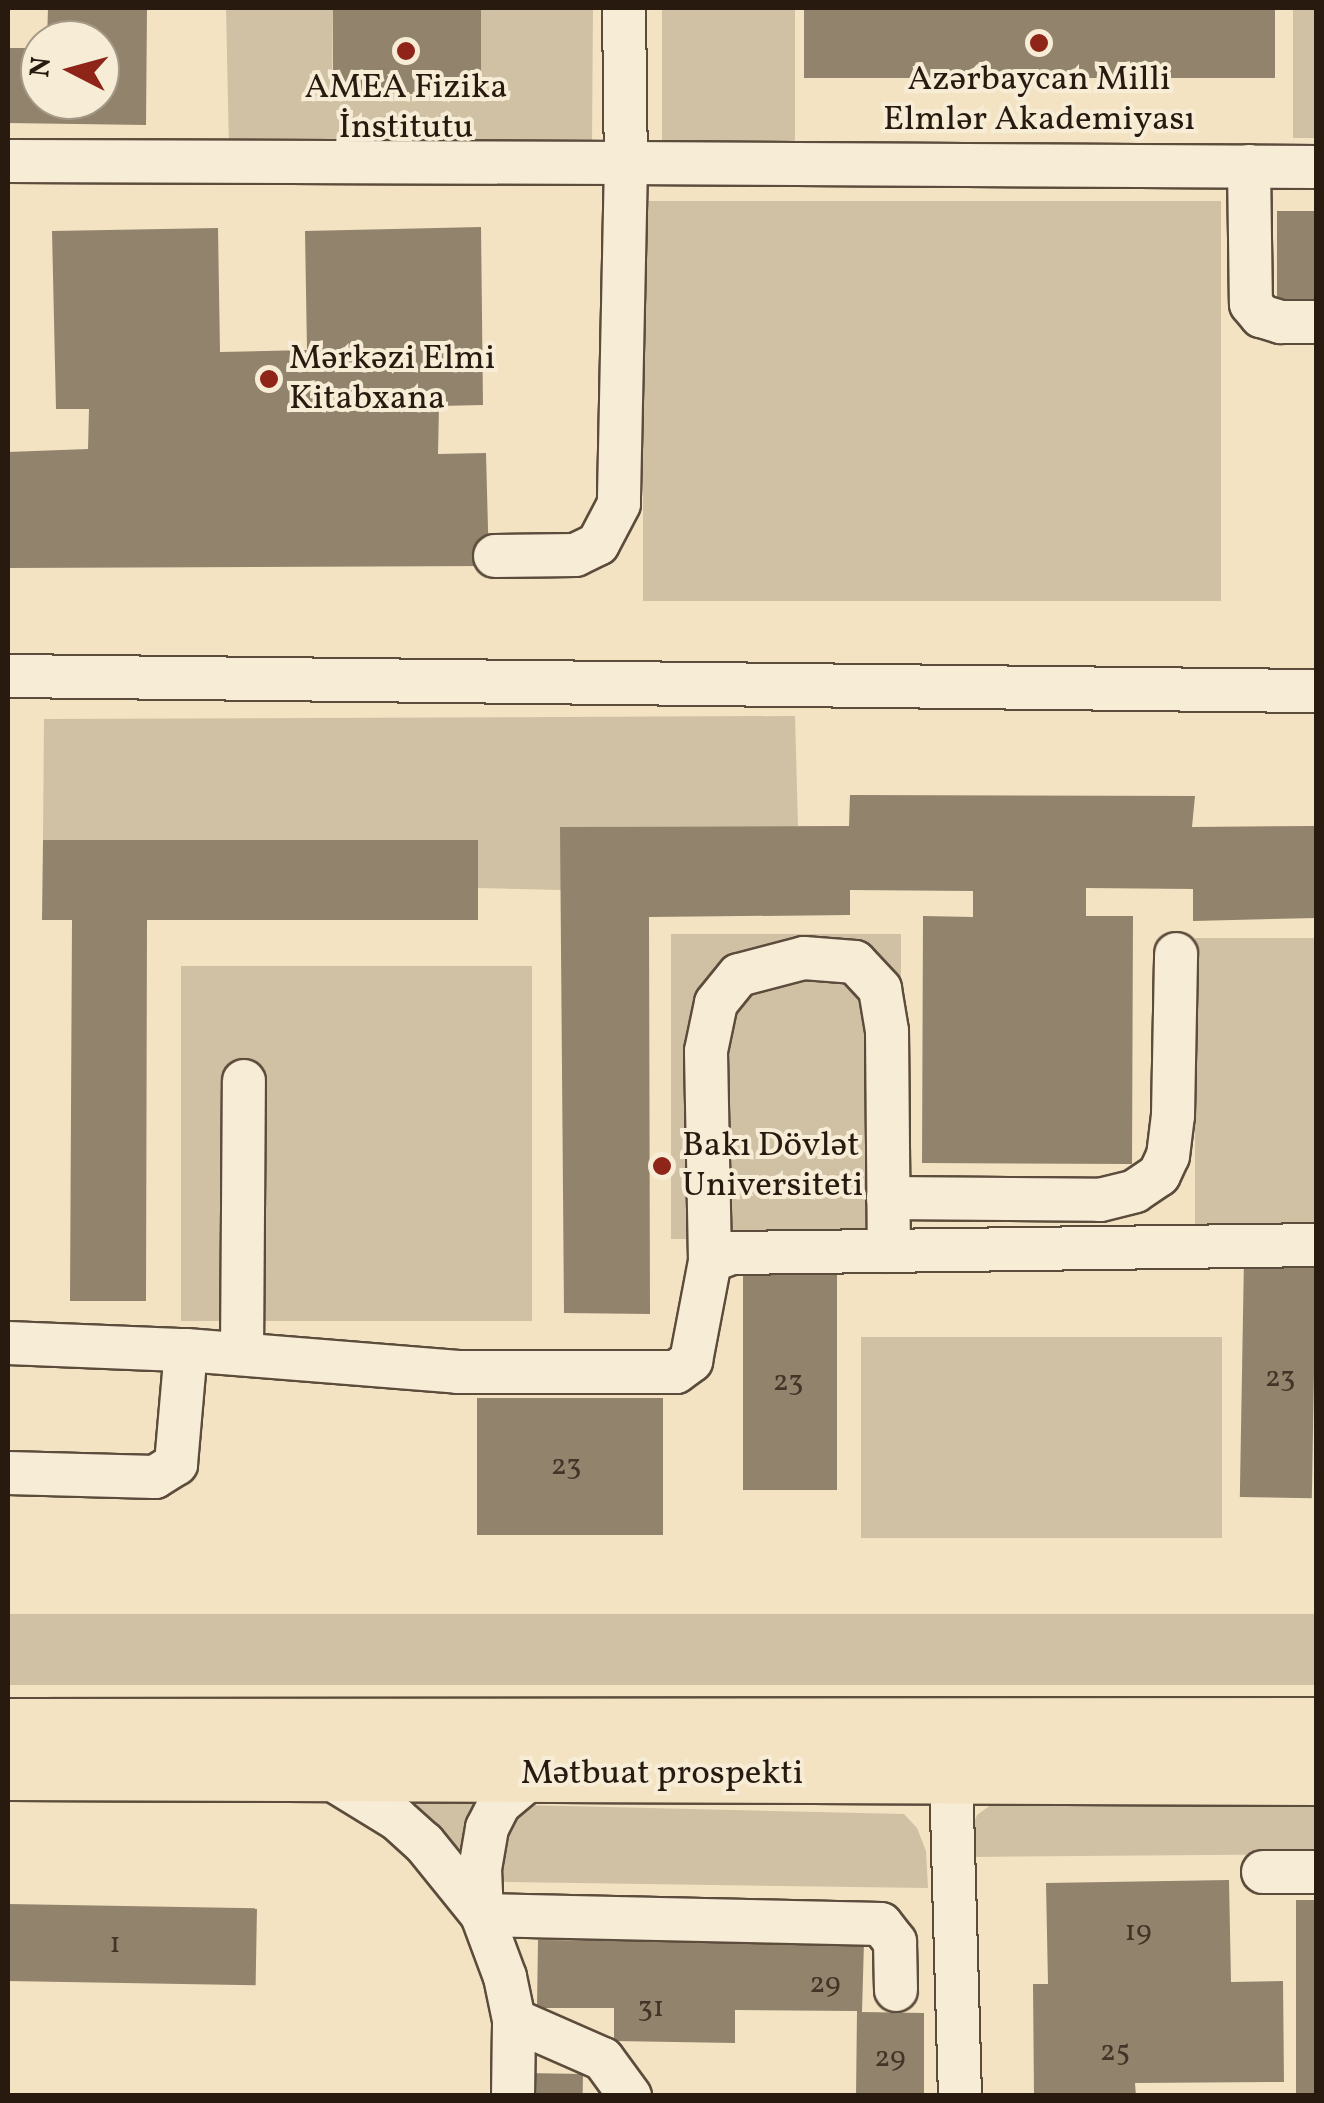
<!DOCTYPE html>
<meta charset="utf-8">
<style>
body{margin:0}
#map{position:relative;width:1324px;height:2103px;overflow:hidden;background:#f3e3c2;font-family:Vollkorn,serif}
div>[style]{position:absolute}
.green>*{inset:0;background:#d1c1a4;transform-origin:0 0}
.building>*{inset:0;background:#92836d;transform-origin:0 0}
.roads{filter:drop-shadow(2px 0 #5c4c3c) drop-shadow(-2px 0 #5c4c3c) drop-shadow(0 2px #5c4c3c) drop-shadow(0 -2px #5c4c3c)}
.minor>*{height:42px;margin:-21px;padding:0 21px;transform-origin:21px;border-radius:21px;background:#f7edd7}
.major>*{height:55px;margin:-27.5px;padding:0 27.5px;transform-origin:27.5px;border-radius:27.5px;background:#f3e3c2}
.dots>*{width:28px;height:28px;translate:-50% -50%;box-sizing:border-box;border:5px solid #f7edd7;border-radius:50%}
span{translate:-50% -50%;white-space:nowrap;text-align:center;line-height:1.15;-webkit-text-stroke:8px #f7edd7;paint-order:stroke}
.number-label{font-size:30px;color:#433427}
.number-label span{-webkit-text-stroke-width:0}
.poi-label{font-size:35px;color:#291a10}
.left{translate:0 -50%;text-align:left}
.street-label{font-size:35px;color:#291a10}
.frame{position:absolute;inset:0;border:10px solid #291a10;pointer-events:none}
.north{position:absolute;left:20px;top:20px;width:100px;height:100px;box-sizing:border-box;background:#f7edd7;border:2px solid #a59987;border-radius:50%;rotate:276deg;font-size:28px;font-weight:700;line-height:40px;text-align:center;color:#291a10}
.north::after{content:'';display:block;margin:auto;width:35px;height:45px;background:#8f2418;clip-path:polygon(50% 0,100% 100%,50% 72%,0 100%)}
</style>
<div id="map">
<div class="green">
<div style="clip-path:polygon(226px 8px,333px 8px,332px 94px,479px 97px,481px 8px,593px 8px,592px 144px,229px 149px)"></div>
<div style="left:662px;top:8px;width:133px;height:135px"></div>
<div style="left:1293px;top:8px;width:23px;height:130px"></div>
<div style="left:1221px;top:201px;width:400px;height:578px;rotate:90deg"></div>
<div style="clip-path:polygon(795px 716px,798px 826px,561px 827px,561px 890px,478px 888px,477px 840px,43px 840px,44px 719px)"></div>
<div style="left:901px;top:934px;width:305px;height:230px;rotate:90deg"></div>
<div style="left:1316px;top:938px;width:293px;height:121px;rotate:90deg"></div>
<div style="left:181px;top:966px;width:351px;height:355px"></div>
<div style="left:1222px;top:1337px;width:201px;height:361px;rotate:90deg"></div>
<div style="left:1316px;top:1614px;width:71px;height:1308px;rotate:90deg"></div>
<div style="clip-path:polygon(415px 1802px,477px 1803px,461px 1859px)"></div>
<div style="clip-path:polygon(1316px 1802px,1316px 1854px,973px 1857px,971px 1830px,977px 1815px,992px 1804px)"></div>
<div style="clip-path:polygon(525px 1805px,904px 1814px,917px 1828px,926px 1851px,928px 1888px,505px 1882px,494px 1869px,498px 1842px)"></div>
</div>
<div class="building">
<div style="clip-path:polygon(48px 8px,147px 8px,146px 125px,8px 123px,8px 48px,40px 48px,40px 100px,100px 100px,100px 40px,47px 40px)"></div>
<div style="left:333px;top:8px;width:148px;height:86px"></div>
<div style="left:804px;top:8px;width:471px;height:70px"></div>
<div style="left:1316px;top:211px;width:92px;height:39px;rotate:90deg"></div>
<div style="clip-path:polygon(481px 227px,483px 405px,439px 406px,438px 454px,486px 453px,489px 566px,8px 568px,8px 452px,88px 449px,89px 409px,56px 409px,52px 231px,218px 228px,220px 352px,307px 350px,305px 231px)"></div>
<div style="clip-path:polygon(850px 795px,1195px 796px,1192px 827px,1316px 826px,1316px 918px,1193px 921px,1193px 889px,1086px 888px,1086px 916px,1133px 916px,1132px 1164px,922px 1163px,923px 916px,973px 917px,973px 891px,850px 890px,850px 915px,649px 917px,650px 1314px,564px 1313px,560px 827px,849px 826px)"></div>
<div style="clip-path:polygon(43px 840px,478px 840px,478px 920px,147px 920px,146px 1301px,70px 1301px,72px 920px,42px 920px)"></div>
<div style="left:1244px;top:1258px;width:72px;height:239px;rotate:1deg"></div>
<div style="left:743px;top:1260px;width:94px;height:230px"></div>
<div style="left:477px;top:1398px;width:186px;height:137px"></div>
<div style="clip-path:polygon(1229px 1880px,1231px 1982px,1283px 1981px,1284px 2082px,1135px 2083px,1136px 2096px,1034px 2096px,1033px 1984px,1048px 1984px,1046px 1883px)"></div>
<div style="left:1296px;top:1900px;width:20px;height:196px"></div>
<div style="left:8px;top:1904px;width:249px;height:77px;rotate:1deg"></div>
<div style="clip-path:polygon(538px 1940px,864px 1942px,862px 2012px,924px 2013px,924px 2096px,856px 2096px,857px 2011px,735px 2010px,735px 2043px,614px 2041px,614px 2008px,537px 2008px)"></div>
<div style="left:526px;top:2073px;width:57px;height:23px;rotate:1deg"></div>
</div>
<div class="roads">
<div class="minor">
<div style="left:624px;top:8px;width:155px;rotate:89.3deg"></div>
<div style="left:626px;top:163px;width:690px;rotate:0.33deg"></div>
<div style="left:8px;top:161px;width:618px;rotate:0.19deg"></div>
<div style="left:626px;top:163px;width:341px;rotate:91.2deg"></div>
<div style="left:619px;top:504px;width:45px;rotate:117.7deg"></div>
<div style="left:598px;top:544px;width:25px;rotate:154deg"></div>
<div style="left:575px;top:555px;width:80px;rotate:179.3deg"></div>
<div style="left:1249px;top:166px;width:138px;rotate:89.2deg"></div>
<div style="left:1251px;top:304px;width:16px;rotate:50deg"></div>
<div style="left:1261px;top:316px;width:21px;rotate:17deg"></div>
<div style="left:1281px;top:322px;width:35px"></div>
<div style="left:8px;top:676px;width:1308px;rotate:0.66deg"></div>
<div style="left:888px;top:1198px;width:212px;rotate:0.5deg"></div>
<div style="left:1100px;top:1200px;width:36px;rotate:-14deg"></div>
<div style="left:1135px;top:1191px;width:29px;rotate:-34deg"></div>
<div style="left:1159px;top:1175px;width:21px;rotate:-65deg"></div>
<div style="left:1168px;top:1156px;width:41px;rotate:-83deg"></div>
<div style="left:1173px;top:1115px;width:161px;rotate:-88.9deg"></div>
<div style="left:710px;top:1261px;width:210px;rotate:-91.1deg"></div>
<div style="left:706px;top:1051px;width:49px;rotate:-78.2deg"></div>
<div style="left:716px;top:1003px;width:36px;rotate:-51deg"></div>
<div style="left:739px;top:975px;width:67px;rotate:-14.7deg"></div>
<div style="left:804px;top:958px;width:51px;rotate:4.5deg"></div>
<div style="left:855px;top:962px;width:37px;rotate:47deg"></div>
<div style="left:880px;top:989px;width:43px;rotate:80.5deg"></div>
<div style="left:887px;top:1031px;width:220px;rotate:89.5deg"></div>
<div style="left:8px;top:1343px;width:178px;rotate:2.3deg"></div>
<div style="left:186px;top:1350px;width:273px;rotate:4.6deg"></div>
<div style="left:458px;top:1372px;width:218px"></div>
<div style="left:676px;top:1372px;width:19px;rotate:-36deg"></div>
<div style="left:691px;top:1361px;width:102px;rotate:-79.2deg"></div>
<div style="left:710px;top:1261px;width:23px;rotate:-20deg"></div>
<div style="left:732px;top:1253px;width:584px;rotate:-0.78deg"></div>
<div style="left:242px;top:1354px;width:273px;rotate:-89.6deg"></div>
<div style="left:8px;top:1473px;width:147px;rotate:1.6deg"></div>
<div style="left:155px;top:1477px;width:25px;rotate:-32deg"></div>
<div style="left:176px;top:1464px;width:114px;rotate:-85deg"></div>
<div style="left:322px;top:1773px;width:88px;rotate:31.5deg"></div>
<div style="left:397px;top:1819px;width:36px;rotate:42deg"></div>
<div style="left:424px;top:1843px;width:92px;rotate:51.1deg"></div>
<div style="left:482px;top:1915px;width:46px;rotate:-92.5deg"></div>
<div style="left:480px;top:1869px;width:42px;rotate:-80.3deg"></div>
<div style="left:487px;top:1828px;width:27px;rotate:-63deg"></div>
<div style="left:499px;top:1804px;width:47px;rotate:-39.8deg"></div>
<div style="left:951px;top:1775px;width:321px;rotate:88.4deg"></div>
<div style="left:1263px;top:1872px;width:53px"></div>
<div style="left:514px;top:2020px;width:97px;rotate:23.7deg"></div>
<div style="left:603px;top:2059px;width:46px;rotate:53.9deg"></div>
<div style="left:513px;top:2096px;width:76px;rotate:-89.2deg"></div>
<div style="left:514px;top:2020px;width:44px;rotate:-101.8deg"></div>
<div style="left:505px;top:1977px;width:66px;rotate:-110.4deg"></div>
<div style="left:482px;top:1915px;width:399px;rotate:1.3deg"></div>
<div style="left:881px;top:1924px;width:23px;rotate:52deg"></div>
<div style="left:895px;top:1942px;width:48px;rotate:88.8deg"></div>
</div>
<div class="major">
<div style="left:8px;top:1726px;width:1308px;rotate:-0.04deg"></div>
<div style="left:8px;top:1772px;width:1308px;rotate:0.22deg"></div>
</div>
</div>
<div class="dots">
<div style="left:1039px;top:43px;background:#8f2418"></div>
<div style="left:406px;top:51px;background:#8f2418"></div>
<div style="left:269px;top:379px;background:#8f2418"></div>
<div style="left:662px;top:1166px;background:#8f2418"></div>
</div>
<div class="number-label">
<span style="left:1280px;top:1378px">23</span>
<span style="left:788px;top:1382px">23</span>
<span style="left:566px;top:1466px">23</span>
<span style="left:1138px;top:1932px">19</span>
<span style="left:115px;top:1944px">1</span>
<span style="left:825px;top:1984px">29</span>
<span style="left:651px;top:2008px">31</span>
<span style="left:1115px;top:2052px">25</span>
<span style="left:890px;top:2058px">29</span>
</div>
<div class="poi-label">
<span style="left:1039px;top:100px">Azərbaycan Milli<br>Elmlər Akademiyası</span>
<span style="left:406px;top:108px">AMEA Fizika<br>İnstitutu</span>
<span class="left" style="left:289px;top:379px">Mərkəzi Elmi<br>Kitabxana</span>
<span class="left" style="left:682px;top:1166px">Bakı Dövlət<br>Universiteti</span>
</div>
<div class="street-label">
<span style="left:662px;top:1774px">Mətbuat prospekti</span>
</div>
<div class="frame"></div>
<div class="north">N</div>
</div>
